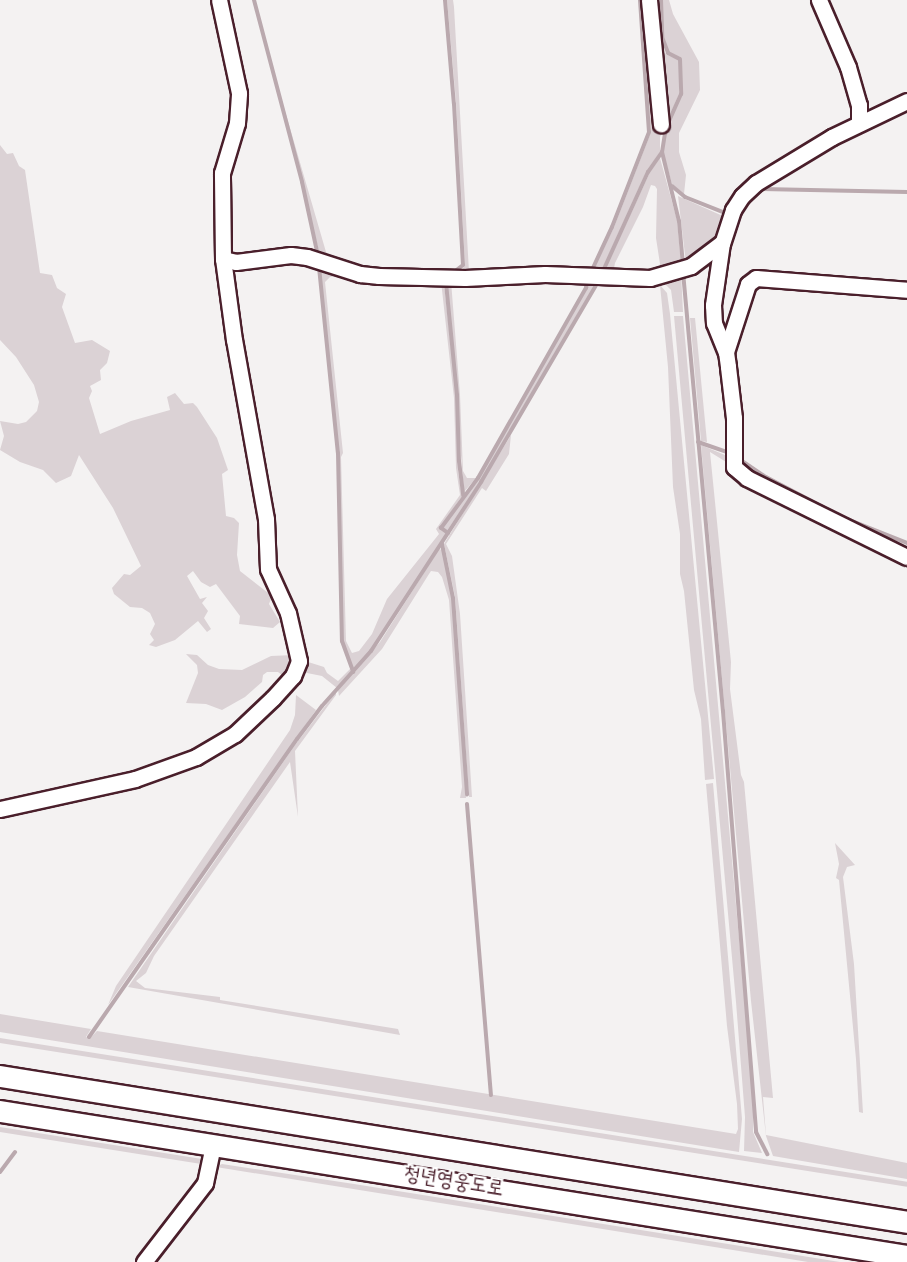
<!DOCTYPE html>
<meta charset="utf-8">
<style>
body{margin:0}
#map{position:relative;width:907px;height:1262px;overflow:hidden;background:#f4f2f2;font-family:"Gochi Hand","Poor Story",sans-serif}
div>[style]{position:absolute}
.green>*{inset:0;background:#dbd2d5;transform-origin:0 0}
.stream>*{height:4px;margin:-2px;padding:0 2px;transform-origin:2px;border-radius:2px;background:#baa9ae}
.roads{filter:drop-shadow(2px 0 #4a1f2b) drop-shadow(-2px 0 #4a1f2b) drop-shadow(0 2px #4a1f2b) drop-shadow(0 -2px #4a1f2b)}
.minor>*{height:15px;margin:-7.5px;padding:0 7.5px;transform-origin:7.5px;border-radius:7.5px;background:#fff}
.highway>*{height:21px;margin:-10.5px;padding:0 10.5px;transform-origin:10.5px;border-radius:10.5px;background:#fff}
span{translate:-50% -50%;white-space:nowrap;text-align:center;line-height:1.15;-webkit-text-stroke:4.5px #fff;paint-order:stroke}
.street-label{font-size:21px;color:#4a1f2b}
</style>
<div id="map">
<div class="green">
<div style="clip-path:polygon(447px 0,453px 0,454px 7px,469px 272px,461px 271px,465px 265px,456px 102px)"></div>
<div style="clip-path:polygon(641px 0,659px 0,660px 37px,666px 54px,679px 60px,679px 94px,660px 137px,660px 152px,647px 170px,600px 274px,592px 273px,614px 227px,651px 132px)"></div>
<div style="clip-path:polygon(662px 0,669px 0,673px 14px,699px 62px,700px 90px,679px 133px,679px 152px,686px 175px,684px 194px,672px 184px,663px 152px,667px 127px,682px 94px,682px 58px,669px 52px,663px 37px)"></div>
<div style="clip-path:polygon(283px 104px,326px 252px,330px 257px,320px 256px)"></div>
<div style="clip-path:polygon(0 145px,7px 154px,13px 153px,19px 166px,25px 170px,40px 273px,52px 275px,57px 288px,66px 294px,62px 307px,75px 343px,92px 340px,110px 351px,107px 363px,100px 370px,101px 380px,90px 386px,92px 391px,89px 398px,100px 434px,131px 421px,170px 410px,167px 397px,175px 393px,184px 404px,193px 403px,197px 407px,217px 438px,228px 470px,222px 474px,226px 516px,234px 518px,239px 523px,237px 555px,240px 571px,272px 596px,269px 604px,280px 622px,273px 628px,239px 624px,240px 616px,216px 584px,210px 587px,201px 582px,193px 571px,187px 576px,200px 599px,207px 597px,202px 603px,208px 611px,204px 618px,211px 629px,207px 632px,198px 621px,175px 640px,156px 647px,149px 645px,154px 640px,150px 634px,155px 624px,150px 613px,142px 608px,130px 607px,114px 594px,112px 588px,124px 574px,130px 575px,141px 566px,113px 508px,79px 455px,71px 476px,56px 483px,43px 470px,20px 462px,0 450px,4px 436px,0 421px,18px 424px,26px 422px,37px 411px,39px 402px,34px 385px,16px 357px,0 340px)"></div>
<div style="clip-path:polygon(660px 158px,677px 220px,681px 264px,657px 274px,660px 264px,656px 238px,657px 189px,655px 186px,651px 185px,643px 207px,615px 263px,613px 274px,603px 274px,650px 172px)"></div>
<div style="clip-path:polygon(678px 196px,725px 217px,719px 238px,686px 263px)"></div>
<div style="clip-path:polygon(320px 266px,343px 274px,330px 277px,325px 282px,343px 453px,341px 457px,346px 641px,352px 653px,359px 651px,372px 634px,387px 599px,439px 534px,436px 529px,460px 495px,456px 468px,454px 398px,441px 281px,444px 283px,456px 395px,458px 471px,462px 496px,440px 528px,447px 533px,441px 543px,370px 651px,354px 670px,343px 641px,339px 453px)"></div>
<div style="clip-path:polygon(681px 272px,683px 312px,674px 312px,671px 290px,663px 282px)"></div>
<div style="clip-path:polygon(589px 279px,597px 280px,480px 481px,447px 531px,443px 527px,479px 478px,587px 288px)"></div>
<div style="clip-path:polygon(451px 281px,460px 395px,463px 471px,467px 478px,476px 478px,464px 492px,447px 283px)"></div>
<div style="clip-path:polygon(660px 285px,667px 293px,670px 314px,714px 779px,705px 780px,701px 719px,694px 690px,684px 591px,680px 574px,680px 534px,673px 487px,668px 367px)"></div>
<div style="clip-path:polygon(674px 316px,683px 316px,753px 1094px,753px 1132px,762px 1153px,744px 1151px,745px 1117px,736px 1002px)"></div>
<div style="clip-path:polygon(690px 318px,695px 318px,707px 442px,701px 441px)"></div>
<div style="clip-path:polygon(511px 435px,509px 454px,486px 491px,482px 488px,446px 544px,452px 556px,460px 614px,472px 797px,469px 797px,455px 597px,444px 544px)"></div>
<div style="clip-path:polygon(701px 445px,732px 458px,731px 465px,710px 452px,731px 662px,730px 689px,741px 775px,744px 782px,773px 1098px,763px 1097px,766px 1135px,907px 1163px,907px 1179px,773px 1156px,766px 1136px,751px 1001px)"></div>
<div style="clip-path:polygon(439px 549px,443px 550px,452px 598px,466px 798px,460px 798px,462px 787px,449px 600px,442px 577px,438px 572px,431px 571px,429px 574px,382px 649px,339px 696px,338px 690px,380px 642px)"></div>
<div style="clip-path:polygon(186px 654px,197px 655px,208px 665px,219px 669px,242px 670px,271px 656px,294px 655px,286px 678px,278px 672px,267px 672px,263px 675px,262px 682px,245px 697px,222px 710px,206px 704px,186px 703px,198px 673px,197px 665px)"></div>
<div style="clip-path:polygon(305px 661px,324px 667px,327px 673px,338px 681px,351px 668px,352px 671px,337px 688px,322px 676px,302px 672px)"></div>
<div style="clip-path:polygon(336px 692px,336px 695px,295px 751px,298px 817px,290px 762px,154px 956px,146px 973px,136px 981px,145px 988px,220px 997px,220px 1000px,398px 1029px,400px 1035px,128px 987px,295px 745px)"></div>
<div style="clip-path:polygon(296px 695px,316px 710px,108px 1005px,116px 986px,290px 730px,295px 715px)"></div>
<div style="clip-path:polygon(713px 783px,742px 1119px,739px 1152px,0 1032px,0 1014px,91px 1029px,86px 1037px,90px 1038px,97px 1031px,736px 1134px,738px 1129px,737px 1104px,727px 1026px,706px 784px)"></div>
<div style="clip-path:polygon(835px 843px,855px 865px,847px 867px,843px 877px,854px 964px,863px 1113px,859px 1112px,856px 1059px,839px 880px,836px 878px,839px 864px)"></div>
<div style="left:0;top:1038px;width:919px;height:5px;rotate:9deg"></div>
<div style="left:0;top:1127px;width:203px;height:5px;rotate:9deg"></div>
<div style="clip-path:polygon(222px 1164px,354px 1184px,840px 1262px,808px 1262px,216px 1167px)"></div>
</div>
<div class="stream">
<div style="left:254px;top:0;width:188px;rotate:75.2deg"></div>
<div style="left:302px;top:182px;width:76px;rotate:77.8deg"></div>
<div style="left:445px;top:0;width:104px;rotate:85.1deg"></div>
<div style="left:454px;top:104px;width:161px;rotate:86.8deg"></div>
<div style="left:463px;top:265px;width:11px;rotate:142deg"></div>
<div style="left:661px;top:0;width:37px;rotate:88deg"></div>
<div style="left:662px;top:37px;width:17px;rotate:69deg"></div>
<div style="left:668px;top:53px;width:13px;rotate:27deg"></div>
<div style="left:680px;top:59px;width:35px;rotate:88deg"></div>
<div style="left:681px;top:94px;width:36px;rotate:114deg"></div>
<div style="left:666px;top:127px;width:25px;rotate:99deg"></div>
<div style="left:662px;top:152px;width:71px;rotate:76.2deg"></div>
<div style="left:679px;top:221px;width:44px;rotate:84.8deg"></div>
<div style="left:672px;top:186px;width:17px;rotate:40deg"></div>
<div style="left:685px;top:197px;width:43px;rotate:21.8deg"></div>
<div style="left:758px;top:189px;width:149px;rotate:1.2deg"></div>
<div style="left:319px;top:267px;width:187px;rotate:84.2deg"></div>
<div style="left:338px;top:453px;width:188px;rotate:88.8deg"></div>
<div style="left:342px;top:641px;width:33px;rotate:70deg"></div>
<div style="left:592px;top:270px;width:47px;rotate:-65.1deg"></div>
<div style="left:612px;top:227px;width:102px;rotate:-68.7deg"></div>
<div style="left:649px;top:132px;width:132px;rotate:-93.9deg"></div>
<div style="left:603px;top:271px;width:109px;rotate:-65.6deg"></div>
<div style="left:648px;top:172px;width:24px;rotate:-55deg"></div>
<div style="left:683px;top:272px;width:441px;rotate:84.8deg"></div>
<div style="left:723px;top:711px;width:422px;rotate:85.5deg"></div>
<div style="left:756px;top:1132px;width:25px;rotate:63deg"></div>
<div style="left:446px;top:283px;width:113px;rotate:84.4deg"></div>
<div style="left:457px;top:395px;width:66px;rotate:88.3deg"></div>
<div style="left:459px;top:461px;width:35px;rotate:83deg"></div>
<div style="left:698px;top:442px;width:34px;rotate:19deg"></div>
<div style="left:739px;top:459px;width:32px;rotate:34deg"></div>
<div style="left:766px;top:477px;width:86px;rotate:27.8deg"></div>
<div style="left:842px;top:517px;width:70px;rotate:21.8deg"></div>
<div style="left:448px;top:533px;width:9px;rotate:-144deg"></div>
<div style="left:441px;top:528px;width:62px;rotate:-53.5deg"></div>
<div style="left:478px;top:478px;width:219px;rotate:-60.4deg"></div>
<div style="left:586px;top:288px;width:7px;rotate:-82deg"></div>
<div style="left:442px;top:544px;width:55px;rotate:78.5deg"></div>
<div style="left:453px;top:598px;width:197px;rotate:85.9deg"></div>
<div style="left:467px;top:804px;width:292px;rotate:85.3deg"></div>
<div style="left:89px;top:1037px;width:363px;rotate:-55.1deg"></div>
<div style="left:297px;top:739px;width:41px;rotate:-52.9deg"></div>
<div style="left:322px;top:706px;width:74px;rotate:-48.3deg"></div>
<div style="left:371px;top:651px;width:202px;rotate:-56.9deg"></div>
<div style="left:481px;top:482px;width:232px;rotate:-59.7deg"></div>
<div style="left:0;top:1172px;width:25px;rotate:-53deg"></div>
</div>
<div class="roads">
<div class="minor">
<div style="left:649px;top:0;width:125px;rotate:84.5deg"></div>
<div style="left:819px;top:0;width:73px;rotate:66.6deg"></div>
<div style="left:848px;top:67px;width:40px;rotate:74deg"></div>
<div style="left:859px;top:105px;width:17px;rotate:90deg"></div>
<div style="left:907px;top:101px;width:83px;rotate:154.4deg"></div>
<div style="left:832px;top:137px;width:89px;rotate:148.8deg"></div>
<div style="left:756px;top:183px;width:19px;rotate:137deg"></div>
<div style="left:742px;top:196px;width:17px;rotate:123deg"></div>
<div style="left:733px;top:210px;width:35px;rotate:108deg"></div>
<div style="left:722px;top:243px;width:63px;rotate:98.3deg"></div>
<div style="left:713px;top:305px;width:18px;rotate:87deg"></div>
<div style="left:714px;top:323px;width:31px;rotate:68deg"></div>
<div style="left:726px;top:352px;width:15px;rotate:82deg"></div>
<div style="left:728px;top:367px;width:51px;rotate:83.3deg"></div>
<div style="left:734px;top:418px;width:49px;rotate:90deg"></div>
<div style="left:734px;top:467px;width:17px;rotate:40deg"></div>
<div style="left:747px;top:478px;width:178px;rotate:26.3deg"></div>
<div style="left:223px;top:259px;width:13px;rotate:13deg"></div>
<div style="left:236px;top:262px;width:55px;rotate:-7.3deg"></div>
<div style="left:291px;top:255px;width:16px;rotate:7deg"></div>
<div style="left:307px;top:257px;width:56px;rotate:17.8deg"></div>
<div style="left:360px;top:274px;width:19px;rotate:6deg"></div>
<div style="left:379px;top:276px;width:86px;rotate:1.3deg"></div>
<div style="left:465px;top:278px;width:80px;rotate:-2.9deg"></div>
<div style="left:545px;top:274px;width:105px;rotate:2.2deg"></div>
<div style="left:650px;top:278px;width:43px;rotate:-16.3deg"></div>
<div style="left:691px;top:266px;width:39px;rotate:-37deg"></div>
<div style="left:726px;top:352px;width:71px;rotate:-72.1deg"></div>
<div style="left:748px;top:284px;width:10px;rotate:-37deg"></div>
<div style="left:756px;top:278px;width:151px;rotate:4.5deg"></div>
<div style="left:0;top:809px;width:138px;rotate:-12.5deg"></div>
<div style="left:135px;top:779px;width:65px;rotate:-19.8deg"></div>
<div style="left:196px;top:757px;width:45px;rotate:-30.5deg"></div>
<div style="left:235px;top:734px;width:52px;rotate:-43.5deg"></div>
<div style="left:273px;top:698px;width:30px;rotate:-48deg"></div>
<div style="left:293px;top:676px;width:16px;rotate:-68deg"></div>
<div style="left:299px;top:661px;width:49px;rotate:-102.9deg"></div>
<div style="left:288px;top:613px;width:48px;rotate:-114.4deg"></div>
<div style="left:268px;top:569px;width:50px;rotate:-92.3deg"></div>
<div style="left:266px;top:519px;width:182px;rotate:-100.1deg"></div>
<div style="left:234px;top:340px;width:82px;rotate:-97.7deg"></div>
<div style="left:223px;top:259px;width:86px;rotate:-90.7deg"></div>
<div style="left:222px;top:173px;width:52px;rotate:-73.3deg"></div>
<div style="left:237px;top:123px;width:30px;rotate:-86deg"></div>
<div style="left:239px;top:93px;width:95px;rotate:-102.1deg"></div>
<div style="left:144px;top:1262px;width:100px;rotate:-52.3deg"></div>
<div style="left:205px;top:1183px;width:39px;rotate:-78deg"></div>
</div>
<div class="highway">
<div style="left:0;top:1076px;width:919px;rotate:9.14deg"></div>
<div style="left:0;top:1111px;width:919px;rotate:9.08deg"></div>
</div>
</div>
<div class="street-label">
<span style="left:453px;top:1184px;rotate:9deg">청년영웅도로</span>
</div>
</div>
